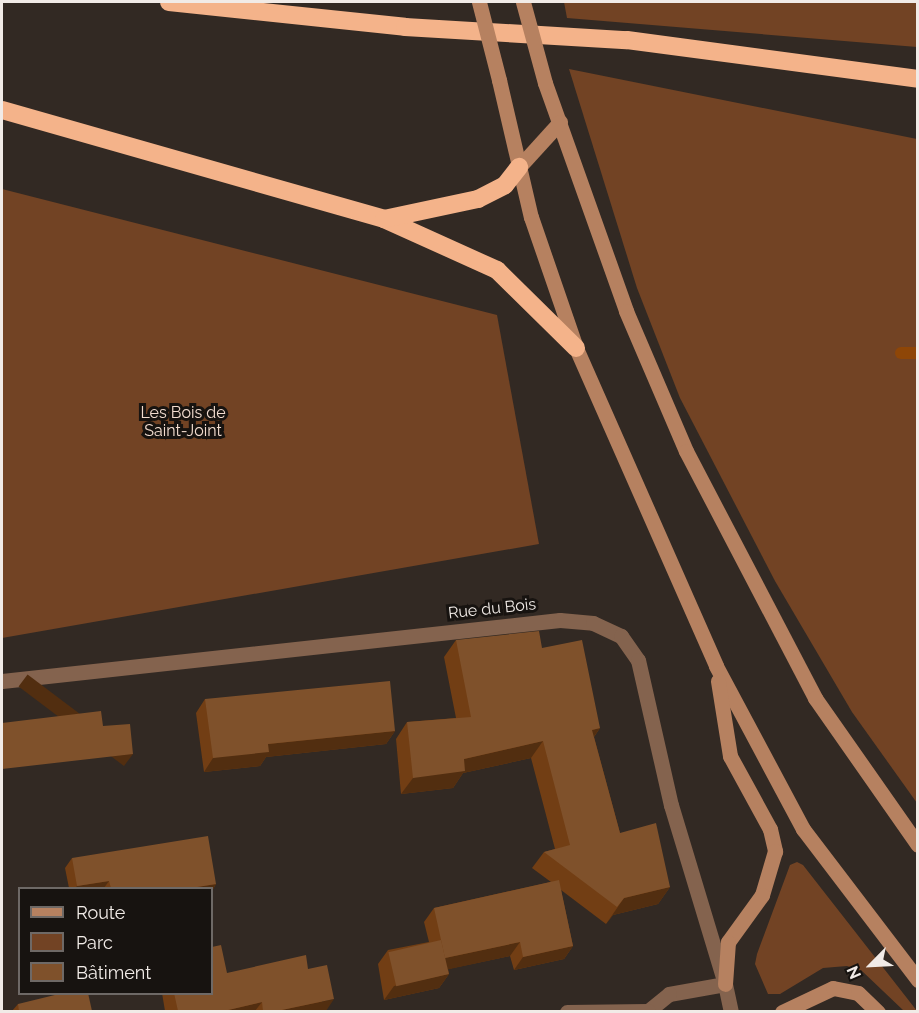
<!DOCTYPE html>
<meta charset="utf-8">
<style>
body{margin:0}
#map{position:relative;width:919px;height:1013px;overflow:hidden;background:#322923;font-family:Raleway,sans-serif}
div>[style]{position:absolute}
.green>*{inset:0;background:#724324}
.stream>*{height:12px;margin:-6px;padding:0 6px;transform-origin:6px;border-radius:6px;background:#8e4607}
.minor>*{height:15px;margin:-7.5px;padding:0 7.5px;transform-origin:7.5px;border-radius:7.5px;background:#84634e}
.tertiary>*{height:15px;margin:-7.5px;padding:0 7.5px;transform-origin:7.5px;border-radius:7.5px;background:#84634e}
.secondary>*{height:15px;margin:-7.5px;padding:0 7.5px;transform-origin:7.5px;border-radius:7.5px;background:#b68160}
.motorway>*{height:18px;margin:-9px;padding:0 9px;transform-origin:9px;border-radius:9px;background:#f4b38a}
.secondary-bridge>*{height:15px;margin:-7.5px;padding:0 7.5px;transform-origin:7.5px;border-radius:7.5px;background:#b68160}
.wall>*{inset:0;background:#723e14}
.shaded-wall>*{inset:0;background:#522e10;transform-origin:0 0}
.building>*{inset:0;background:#7f512b;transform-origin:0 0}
span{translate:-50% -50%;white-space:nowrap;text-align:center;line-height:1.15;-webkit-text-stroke:6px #171310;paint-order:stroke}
.park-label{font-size:16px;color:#f2dccf}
.street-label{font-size:16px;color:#f1ebe7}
.frame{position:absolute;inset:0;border:3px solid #f1ebe7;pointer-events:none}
.legend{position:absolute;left:18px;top:887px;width:195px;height:108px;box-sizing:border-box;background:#171310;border:2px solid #6e6966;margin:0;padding:8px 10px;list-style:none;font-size:18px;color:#f1ebe7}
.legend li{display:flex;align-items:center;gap:12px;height:30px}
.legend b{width:30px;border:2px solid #6e6966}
.north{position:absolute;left:841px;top:935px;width:60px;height:60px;-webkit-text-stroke:4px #171310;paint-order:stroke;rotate:246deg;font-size:16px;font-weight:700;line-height:24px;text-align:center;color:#f1ebe7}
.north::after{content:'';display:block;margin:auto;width:21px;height:27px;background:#f1ebe7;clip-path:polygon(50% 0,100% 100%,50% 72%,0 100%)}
</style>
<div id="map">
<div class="green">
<div style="clip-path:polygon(564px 2px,917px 2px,917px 47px,567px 18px)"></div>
<div style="clip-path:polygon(569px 69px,917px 139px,917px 803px,852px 712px,775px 581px,680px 398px,637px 288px)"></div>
<div style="clip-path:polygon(2px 189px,497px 315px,539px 544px,2px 638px)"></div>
<div style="clip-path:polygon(797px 862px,803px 865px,917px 1011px,904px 1011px,862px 971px,847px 966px,823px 968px,780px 994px,768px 994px,755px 964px,757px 954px,790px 865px)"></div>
</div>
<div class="stream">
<div style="left:901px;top:353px;width:17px"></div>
</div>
<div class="minor">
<div style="left:2px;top:681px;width:561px;rotate:-6.24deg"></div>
<div style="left:560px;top:620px;width:33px;rotate:5deg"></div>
<div style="left:593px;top:623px;width:31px;rotate:25deg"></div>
<div style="left:621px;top:636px;width:29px;rotate:55deg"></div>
<div style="left:638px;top:660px;width:149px;rotate:77.2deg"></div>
<div style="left:671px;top:805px;width:187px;rotate:73.2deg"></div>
<div style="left:725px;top:984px;width:57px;rotate:169.9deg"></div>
<div style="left:669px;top:994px;width:27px;rotate:141deg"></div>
<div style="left:648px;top:1011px;width:81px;rotate:179.3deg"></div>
</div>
<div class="tertiary">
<div style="left:725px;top:984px;width:29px;rotate:78deg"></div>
</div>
<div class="secondary">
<div style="left:499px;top:80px;width:141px;rotate:76.9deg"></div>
<div style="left:531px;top:217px;width:139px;rotate:71deg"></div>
<div style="left:576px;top:348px;width:347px;rotate:66.2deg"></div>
<div style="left:716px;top:666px;width:185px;rotate:61.9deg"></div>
<div style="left:803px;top:829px;width:190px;rotate:52.7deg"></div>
<div style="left:545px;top:83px;width:242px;rotate:70.4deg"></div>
<div style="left:626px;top:311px;width:152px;rotate:66.8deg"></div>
<div style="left:686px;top:451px;width:279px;rotate:62.4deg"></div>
<div style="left:815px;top:698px;width:179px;rotate:55deg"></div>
<div style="left:519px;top:167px;width:61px;rotate:-47.7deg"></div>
<div style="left:718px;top:681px;width:76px;rotate:80.9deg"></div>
<div style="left:730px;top:756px;width:83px;rotate:61.3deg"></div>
<div style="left:770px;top:829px;width:23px;rotate:77deg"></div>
<div style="left:775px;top:851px;width:46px;rotate:106.5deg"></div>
<div style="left:762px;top:895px;width:58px;rotate:125.9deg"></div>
<div style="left:728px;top:942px;width:42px;rotate:94.1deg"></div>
<div style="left:782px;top:1012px;width:56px;rotate:-25.2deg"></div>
<div style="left:833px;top:988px;width:25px;rotate:11deg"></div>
<div style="left:858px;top:993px;width:28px;rotate:44deg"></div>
</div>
<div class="motorway">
<div style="left:169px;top:2px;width:237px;rotate:6deg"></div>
<div style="left:405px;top:27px;width:222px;rotate:3.4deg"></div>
<div style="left:627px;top:40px;width:294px;rotate:7.6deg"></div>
<div style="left:2px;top:110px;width:397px;rotate:15.9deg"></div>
<div style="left:384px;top:219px;width:124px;rotate:24.3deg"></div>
<div style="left:497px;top:270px;width:111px;rotate:44.6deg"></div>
<div style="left:384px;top:219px;width:96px;rotate:-12deg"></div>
<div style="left:478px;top:199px;width:30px;rotate:-27deg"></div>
<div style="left:505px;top:185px;width:23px;rotate:-52deg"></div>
</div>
<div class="secondary-bridge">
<div style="left:479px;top:2px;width:81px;rotate:75.6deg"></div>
<div style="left:523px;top:2px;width:84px;rotate:74.8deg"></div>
</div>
<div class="wall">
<div style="clip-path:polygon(456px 640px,542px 648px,600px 728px,594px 737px,620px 833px,670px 887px,658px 904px,613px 915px,606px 924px,561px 890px,573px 946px,564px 959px,514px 970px,510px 956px,448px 969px,449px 974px,439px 988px,384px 1000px,378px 964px,388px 950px,429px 942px,424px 922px,434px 908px,551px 882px,532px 868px,544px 852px,555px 849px,531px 758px,463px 773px,453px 788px,401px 794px,396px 739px,407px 722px,456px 718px,444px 657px)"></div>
<div style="clip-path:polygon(205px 699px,395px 731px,386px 744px,266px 757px,260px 766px,204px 772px,196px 713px)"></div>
<div style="clip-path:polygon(72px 858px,216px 884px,212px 891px,212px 888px,69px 888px,65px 868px)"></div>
<div style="clip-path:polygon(308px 969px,326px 1011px,165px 1011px,162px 993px,212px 993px,227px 973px)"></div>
<div style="clip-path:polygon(18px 1004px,92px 1011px,12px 1011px)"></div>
</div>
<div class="shaded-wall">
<div style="clip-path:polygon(600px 728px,588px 745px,592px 730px)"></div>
<div style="clip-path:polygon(395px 731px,386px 744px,266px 757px,260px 766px,204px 772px,213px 758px,268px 744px)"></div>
<div style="clip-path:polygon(543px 741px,531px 758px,463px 773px,453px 788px,401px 794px,413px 778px,464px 759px)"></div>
<div style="left:133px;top:754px;width:15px;height:132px;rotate:127deg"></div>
<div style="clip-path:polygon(109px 881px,104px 888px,75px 888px,77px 886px)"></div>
<div style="clip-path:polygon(216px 884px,212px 891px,212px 888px,191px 888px)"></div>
<div style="clip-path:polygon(670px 887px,658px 904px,613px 915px,606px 924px,624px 898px)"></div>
<div style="clip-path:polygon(520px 942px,510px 956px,436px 972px,445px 958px)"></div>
<div style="clip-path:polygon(573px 946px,564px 959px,514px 970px,523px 957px)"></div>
<div style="clip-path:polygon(449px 974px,439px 988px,384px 1000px,394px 986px)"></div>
<div style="clip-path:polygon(334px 999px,326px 1011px,277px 1011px)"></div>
<div style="clip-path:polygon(262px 1002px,255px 1011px,224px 1011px)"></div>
</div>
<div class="building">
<div style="clip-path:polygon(539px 631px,542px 648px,582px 640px,600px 728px,592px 730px,620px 833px,656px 823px,670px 887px,624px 898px,617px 907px,544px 852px,570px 845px,543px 741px,464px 759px,465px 771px,413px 778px,407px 722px,471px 717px,456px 640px)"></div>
<div style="clip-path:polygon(390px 681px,395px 731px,268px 744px,269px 752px,213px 758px,205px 699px)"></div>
<div style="clip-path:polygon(101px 711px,103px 726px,130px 724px,133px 754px,2px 769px,2px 723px)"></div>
<div style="clip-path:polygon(208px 836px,216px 884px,191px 888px,111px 888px,109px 881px,77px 886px,72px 858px)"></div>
<div style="clip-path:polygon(559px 880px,573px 946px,523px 957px,520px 942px,445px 958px,434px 908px)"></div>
<div style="left:441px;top:940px;width:35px;height:54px;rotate:77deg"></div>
<div style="clip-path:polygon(221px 945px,227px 973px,306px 955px,308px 969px,327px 965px,334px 999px,277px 1011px,263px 1011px,262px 1002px,224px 1011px,178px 1011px,174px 993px,212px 993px,212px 947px)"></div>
<div style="clip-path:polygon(63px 993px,88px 993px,92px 1011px,19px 1011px,18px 1004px)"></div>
</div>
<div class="park-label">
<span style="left:183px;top:422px">Les Bois de<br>Saint-Joint</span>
</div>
<div class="street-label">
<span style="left:492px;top:609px;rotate:-6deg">Rue du Bois</span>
</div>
<div class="frame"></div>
<ul class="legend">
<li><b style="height:8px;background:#b68160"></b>Route</li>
<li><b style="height:16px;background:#724324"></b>Parc</li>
<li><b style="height:16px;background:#7f512b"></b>Bâtiment</li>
</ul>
<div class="north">N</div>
</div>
